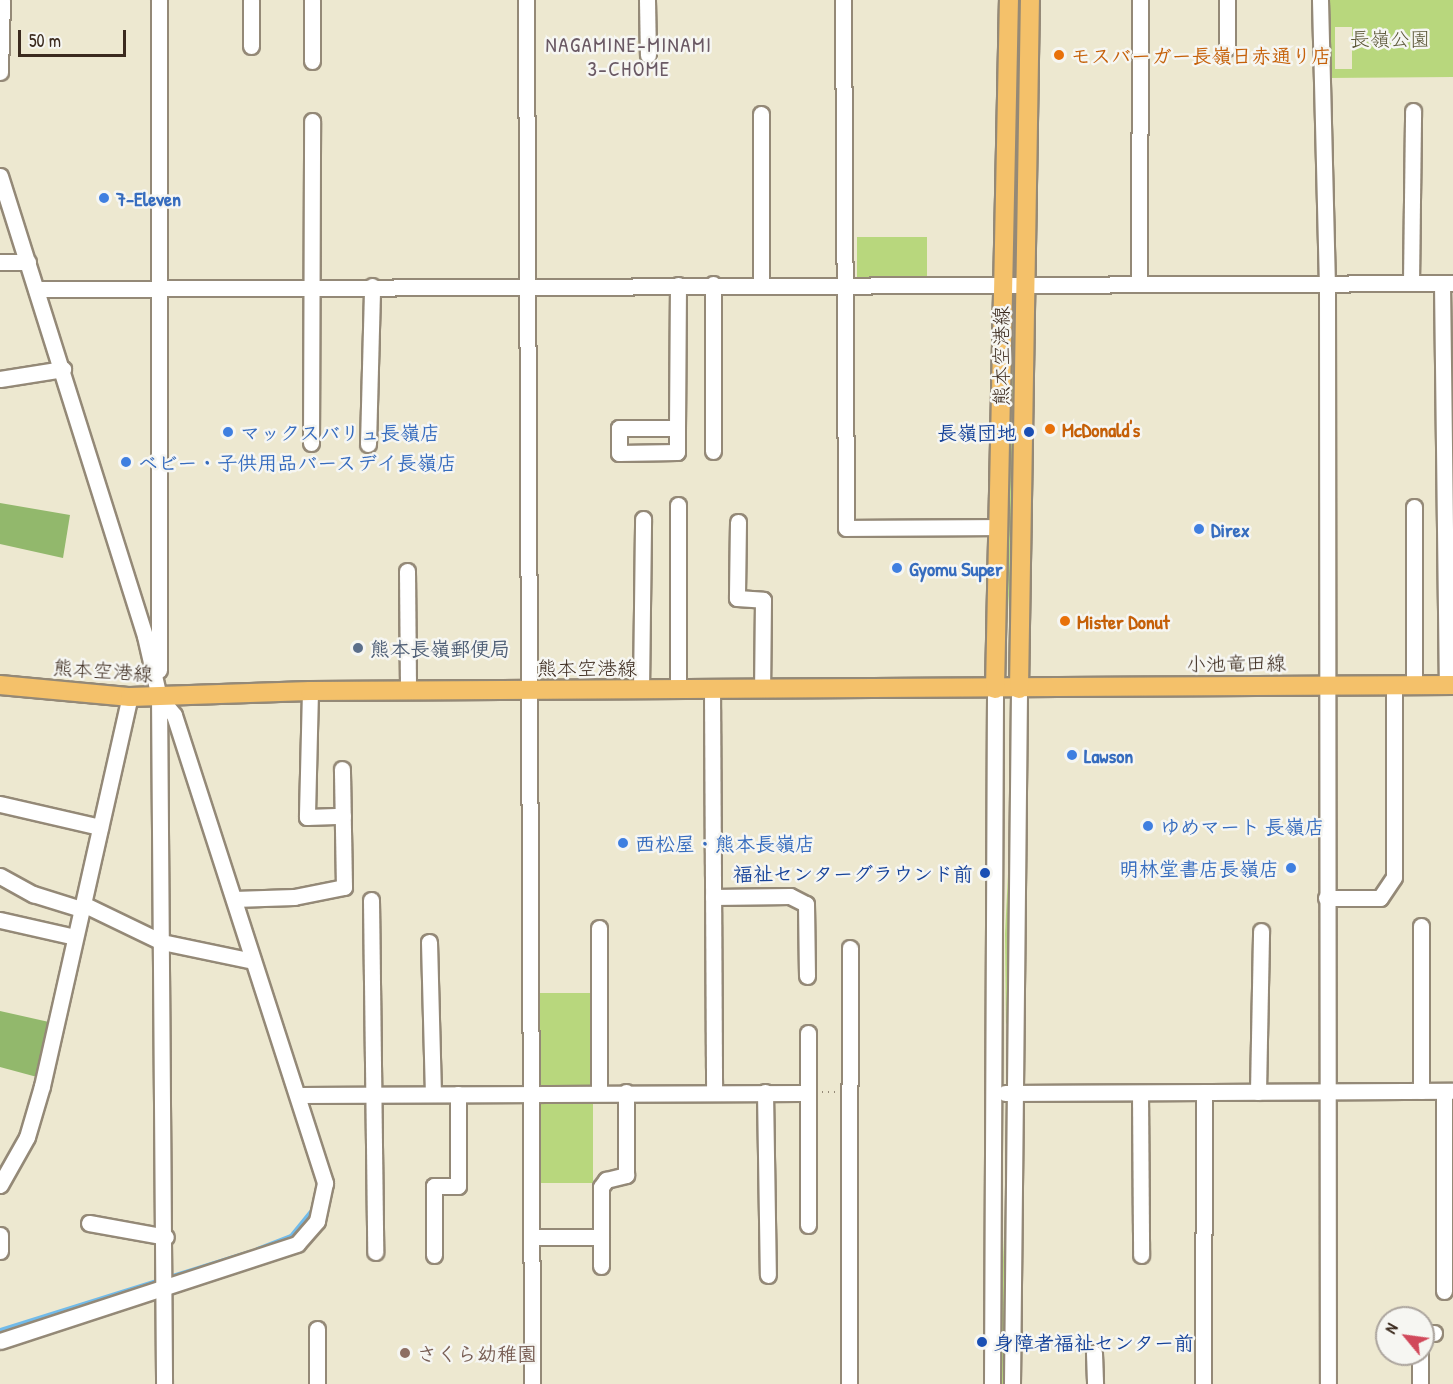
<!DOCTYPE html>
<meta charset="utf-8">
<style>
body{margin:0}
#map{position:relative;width:1453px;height:1384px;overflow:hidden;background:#ede8d0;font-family:"Patrick Hand","Klee One",sans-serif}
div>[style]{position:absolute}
.green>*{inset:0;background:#b8d77d;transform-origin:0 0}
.forest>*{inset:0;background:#92b86c}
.stream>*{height:4.5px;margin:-2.25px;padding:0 2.25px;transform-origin:2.25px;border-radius:2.25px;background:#71bbea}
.path>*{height:2px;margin-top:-1px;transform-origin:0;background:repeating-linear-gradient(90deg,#948977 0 1.5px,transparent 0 6px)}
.roads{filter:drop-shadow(2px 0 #948977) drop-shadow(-2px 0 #948977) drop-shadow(0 2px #948977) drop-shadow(0 -2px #948977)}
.minor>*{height:15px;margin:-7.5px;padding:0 7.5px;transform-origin:7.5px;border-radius:7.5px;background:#fff}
.major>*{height:18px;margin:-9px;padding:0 9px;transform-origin:9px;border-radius:9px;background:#f4c16a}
.dots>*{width:16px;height:16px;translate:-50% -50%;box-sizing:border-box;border:3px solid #f6f6f2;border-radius:50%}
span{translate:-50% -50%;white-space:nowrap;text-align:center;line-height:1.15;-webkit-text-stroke:5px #f6f6f2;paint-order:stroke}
.park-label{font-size:20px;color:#5a5536}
.food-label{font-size:20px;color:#c56008;font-weight:700}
.left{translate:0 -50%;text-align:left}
.shop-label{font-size:20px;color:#366cbe;font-weight:700}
.right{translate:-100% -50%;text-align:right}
.street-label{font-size:20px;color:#3b2a1e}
.transit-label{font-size:20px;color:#164399;font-weight:700}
.service-label{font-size:20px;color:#4e5e75;font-weight:700}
.education-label{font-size:20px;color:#785e54;font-weight:700}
.neighbourhood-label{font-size:21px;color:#6a5964;letter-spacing:1.5px}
.north{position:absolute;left:1375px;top:1306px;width:60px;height:60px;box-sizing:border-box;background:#f6f6f2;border:2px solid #aba49d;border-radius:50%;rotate:299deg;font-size:16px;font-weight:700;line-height:24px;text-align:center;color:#3b2a1e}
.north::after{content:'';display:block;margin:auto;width:21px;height:27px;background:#d1495b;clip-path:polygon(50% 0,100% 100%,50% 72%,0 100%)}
.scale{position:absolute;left:18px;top:30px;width:108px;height:27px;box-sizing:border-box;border:3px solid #3b2a1e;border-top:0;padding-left:8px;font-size:18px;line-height:21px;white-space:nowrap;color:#3b2a1e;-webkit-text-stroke:4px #f6f6f2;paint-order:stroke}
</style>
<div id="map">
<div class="green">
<div style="clip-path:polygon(1020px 0,1023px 0,1014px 230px,1013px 49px)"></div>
<div style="clip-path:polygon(evenodd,1326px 0,1453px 0,1453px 77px,1326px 78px,1326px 0,1335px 27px,1352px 27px,1352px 69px,1335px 69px,1335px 27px)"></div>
<div style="left:857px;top:237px;width:70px;height:40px"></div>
<div style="clip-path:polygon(1013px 338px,1016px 338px,1014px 518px,1007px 624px)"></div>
<div style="clip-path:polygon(1012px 794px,1007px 1023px,1006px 1024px,1005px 934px)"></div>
<div style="left:535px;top:993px;width:58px;height:95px"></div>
<div style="left:536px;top:1100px;width:57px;height:83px"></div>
<div style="clip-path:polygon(1008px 1142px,1004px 1384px,1001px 1384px,1003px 1260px)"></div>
</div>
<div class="forest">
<div style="clip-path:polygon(0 503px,70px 515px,63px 558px,0 544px)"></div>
<div style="clip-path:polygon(0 1011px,49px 1022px,37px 1077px,0 1067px)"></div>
</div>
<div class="stream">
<div style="left:257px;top:1249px;width:36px;rotate:-21deg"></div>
<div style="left:291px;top:1236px;width:36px;rotate:-51deg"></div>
<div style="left:0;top:1330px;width:261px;rotate:-17.4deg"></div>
</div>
<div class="path">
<div style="left:822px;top:1092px;width:13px"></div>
</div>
<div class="roads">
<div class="minor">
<div style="left:312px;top:0;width:61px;rotate:90deg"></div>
<div style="left:526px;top:0;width:1384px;rotate:89.75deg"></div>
<div style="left:647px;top:0;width:55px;rotate:89deg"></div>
<div style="left:843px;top:0;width:528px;rotate:89.67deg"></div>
<div style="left:846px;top:528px;width:153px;rotate:-0.4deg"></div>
<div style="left:1320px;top:0;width:283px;rotate:88.6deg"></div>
<div style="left:1327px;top:283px;width:1101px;rotate:89.95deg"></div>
<div style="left:251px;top:46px;width:46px;rotate:-90deg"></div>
<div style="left:1227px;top:48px;width:48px;rotate:-90deg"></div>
<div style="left:0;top:72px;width:72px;rotate:-88.4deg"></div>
<div style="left:0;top:176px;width:482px;rotate:72.5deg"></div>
<div style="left:145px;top:636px;width:63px;rotate:77.1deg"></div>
<div style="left:159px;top:697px;width:23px;rotate:50deg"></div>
<div style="left:174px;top:715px;width:492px;rotate:72.1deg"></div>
<div style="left:325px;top:1183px;width:39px;rotate:102deg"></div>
<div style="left:317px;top:1221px;width:30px;rotate:131deg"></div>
<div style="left:297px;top:1244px;width:312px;rotate:161.9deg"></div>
<div style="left:0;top:262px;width:28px"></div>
<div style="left:1139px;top:283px;width:283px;rotate:-89.8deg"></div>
<div style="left:1411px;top:283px;width:172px;rotate:-89.3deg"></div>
<div style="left:1442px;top:283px;width:402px;rotate:89.3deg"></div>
<div style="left:761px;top:284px;width:170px;rotate:-90deg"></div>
<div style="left:36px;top:289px;width:1417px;rotate:-0.24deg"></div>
<div style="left:0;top:379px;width:64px;rotate:-9deg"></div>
<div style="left:677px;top:428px;width:58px;rotate:180deg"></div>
<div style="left:619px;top:428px;width:25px;rotate:90deg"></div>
<div style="left:619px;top:453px;width:58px;rotate:-1deg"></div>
<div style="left:677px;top:452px;width:24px;rotate:-90deg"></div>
<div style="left:677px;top:428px;width:143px;rotate:-89.6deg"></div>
<div style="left:311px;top:443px;width:322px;rotate:-89.8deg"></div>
<div style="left:368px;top:444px;width:158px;rotate:-88.5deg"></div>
<div style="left:713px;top:451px;width:167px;rotate:-90deg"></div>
<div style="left:678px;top:505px;width:185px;rotate:90deg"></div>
<div style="left:1414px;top:507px;width:178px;rotate:90deg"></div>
<div style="left:738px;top:522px;width:76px;rotate:90.8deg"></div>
<div style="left:737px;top:598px;width:26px;rotate:4deg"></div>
<div style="left:763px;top:600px;width:89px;rotate:90.6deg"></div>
<div style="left:407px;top:571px;width:119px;rotate:89.5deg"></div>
<div style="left:159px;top:670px;width:670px;rotate:-90deg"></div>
<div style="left:641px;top:690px;width:171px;rotate:-89.3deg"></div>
<div style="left:712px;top:690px;width:401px;rotate:89.7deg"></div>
<div style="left:310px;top:691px;width:126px;rotate:91.4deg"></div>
<div style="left:307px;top:817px;width:36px;rotate:-2deg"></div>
<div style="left:159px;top:694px;width:690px;rotate:89.58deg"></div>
<div style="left:0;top:804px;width:103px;rotate:13deg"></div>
<div style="left:0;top:876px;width:38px;rotate:29deg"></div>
<div style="left:33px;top:894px;width:50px;rotate:17.4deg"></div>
<div style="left:713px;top:897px;width:77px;rotate:-0.7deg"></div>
<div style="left:790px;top:896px;width:18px;rotate:27deg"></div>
<div style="left:806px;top:904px;width:72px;rotate:89.2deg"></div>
<div style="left:1326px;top:898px;width:54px"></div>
<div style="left:1380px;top:898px;width:25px;rotate:-56deg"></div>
<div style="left:1394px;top:877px;width:192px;rotate:-90deg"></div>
<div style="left:234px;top:899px;width:60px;rotate:-1.9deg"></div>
<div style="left:294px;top:897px;width:51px;rotate:-11.3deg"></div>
<div style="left:344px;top:887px;width:118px;rotate:-91deg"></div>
<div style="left:371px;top:900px;width:352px;rotate:89.3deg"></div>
<div style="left:83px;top:904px;width:88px;rotate:25.7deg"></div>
<div style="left:162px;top:942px;width:93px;rotate:11.8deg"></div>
<div style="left:0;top:920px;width:77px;rotate:12.8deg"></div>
<div style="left:599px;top:928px;width:165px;rotate:90deg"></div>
<div style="left:429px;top:942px;width:152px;rotate:88.5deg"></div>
<div style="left:808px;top:1033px;width:192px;rotate:90deg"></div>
<div style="left:1421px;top:1091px;width:165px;rotate:-90deg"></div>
<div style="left:1444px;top:1091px;width:200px;rotate:90deg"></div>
<div style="left:765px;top:1092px;width:183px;rotate:89.1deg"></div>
<div style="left:1258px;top:1092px;width:161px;rotate:-88.9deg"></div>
<div style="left:1005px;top:1093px;width:448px;rotate:-0.3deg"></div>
<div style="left:1140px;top:1093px;width:162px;rotate:89.6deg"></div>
<div style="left:298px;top:1095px;width:509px;rotate:-0.23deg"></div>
<div style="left:0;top:1185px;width:55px;rotate:-60.6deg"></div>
<div style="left:27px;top:1137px;width:53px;rotate:-73.6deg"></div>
<div style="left:42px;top:1086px;width:399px;rotate:-77.3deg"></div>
<div style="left:89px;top:1223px;width:78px;rotate:10.3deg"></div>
<div style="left:0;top:1235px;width:16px;rotate:90deg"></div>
<div style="left:531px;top:1237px;width:70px"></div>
<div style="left:434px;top:1255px;width:69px;rotate:-90deg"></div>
<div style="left:434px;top:1186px;width:24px"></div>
<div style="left:458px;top:1186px;width:92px;rotate:-90deg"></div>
<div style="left:601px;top:1266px;width:79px;rotate:-90deg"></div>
<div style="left:601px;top:1187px;width:9px;rotate:-54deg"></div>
<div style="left:606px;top:1180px;width:21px;rotate:-14deg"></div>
<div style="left:626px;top:1175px;width:83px;rotate:-90deg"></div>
<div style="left:317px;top:1329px;width:55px;rotate:90deg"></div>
<div style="left:1423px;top:1333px;width:11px"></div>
<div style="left:1094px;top:1353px;width:31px;rotate:88deg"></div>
<div style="left:1420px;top:1354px;width:30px;rotate:90deg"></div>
<div style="left:849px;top:1384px;width:436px;rotate:-89.9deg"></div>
<div style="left:992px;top:1384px;width:695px;rotate:-89.75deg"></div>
<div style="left:1012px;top:1384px;width:695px;rotate:-89.42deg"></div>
<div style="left:1203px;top:1384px;width:292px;rotate:-89.8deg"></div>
</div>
<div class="major">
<div style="left:0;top:685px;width:131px;rotate:5.3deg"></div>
<div style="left:130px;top:697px;width:180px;rotate:-1.9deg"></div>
<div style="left:310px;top:691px;width:1143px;rotate:-0.3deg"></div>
<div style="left:995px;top:689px;width:689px;rotate:-88.84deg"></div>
<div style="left:1019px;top:689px;width:689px;rotate:-89.09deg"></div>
</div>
</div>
<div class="dots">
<div style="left:1059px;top:55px;background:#e8710a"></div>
<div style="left:104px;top:198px;background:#3f7fe0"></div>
<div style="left:1050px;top:429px;background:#e8710a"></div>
<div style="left:228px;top:432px;background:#3f7fe0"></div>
<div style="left:1029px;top:432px;background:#1a4fb4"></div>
<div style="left:126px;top:462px;background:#3f7fe0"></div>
<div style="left:1199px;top:529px;background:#3f7fe0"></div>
<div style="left:897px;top:568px;background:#3f7fe0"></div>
<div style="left:1065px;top:621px;background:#e8710a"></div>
<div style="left:358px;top:648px;background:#5c6f8a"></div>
<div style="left:1072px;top:755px;background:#3f7fe0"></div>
<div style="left:1148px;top:826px;background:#3f7fe0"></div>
<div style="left:623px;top:843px;background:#3f7fe0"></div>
<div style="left:1291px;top:868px;background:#3f7fe0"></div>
<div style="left:985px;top:873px;background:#1a4fb4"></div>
<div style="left:982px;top:1342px;background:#1a4fb4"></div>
<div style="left:405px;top:1353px;background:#8d6e63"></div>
</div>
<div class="park-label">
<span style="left:1390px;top:38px">長嶺公園</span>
</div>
<div class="food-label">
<span class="left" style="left:1071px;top:55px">モスバーガー長嶺日赤通り店</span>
<span class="left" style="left:1062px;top:429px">McDonald's</span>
<span class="left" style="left:1077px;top:621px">Mister Donut</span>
</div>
<div class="shop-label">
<span class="left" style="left:116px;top:198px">7-Eleven</span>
<span class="left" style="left:240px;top:432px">マックスバリュ長嶺店</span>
<span class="left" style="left:138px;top:462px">ベビー・子供用品バースデイ長嶺店</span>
<span class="left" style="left:1211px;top:529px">Direx</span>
<span class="left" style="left:909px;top:568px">Gyomu Super</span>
<span class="left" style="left:1084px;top:755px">Lawson</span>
<span class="left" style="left:1160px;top:826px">ゆめマート 長嶺店</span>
<span class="left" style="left:635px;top:843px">西松屋・熊本長嶺店</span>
<span class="right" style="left:1279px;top:868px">明林堂書店長嶺店</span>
</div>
<div class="street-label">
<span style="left:1000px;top:356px;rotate:-90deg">熊本空港線</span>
<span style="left:1236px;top:663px;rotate:-1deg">小池竜田線</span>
<span style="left:587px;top:667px">熊本空港線</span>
<span style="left:103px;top:670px;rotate:4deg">熊本空港線</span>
</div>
<div class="transit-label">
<span class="right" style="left:1017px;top:432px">長嶺団地</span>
<span class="right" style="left:973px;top:873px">福祉センターグラウンド前</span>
<span class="left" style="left:994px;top:1342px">身障者福祉センター前</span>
</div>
<div class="service-label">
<span class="left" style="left:370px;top:648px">熊本長嶺郵便局</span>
</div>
<div class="education-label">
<span class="left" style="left:417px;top:1353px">さくら幼稚園</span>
</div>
<div class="neighbourhood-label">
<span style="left:629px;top:57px">NAGAMINE-MINAMI<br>3-CHOME</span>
</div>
<div class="north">N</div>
<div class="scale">50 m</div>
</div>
